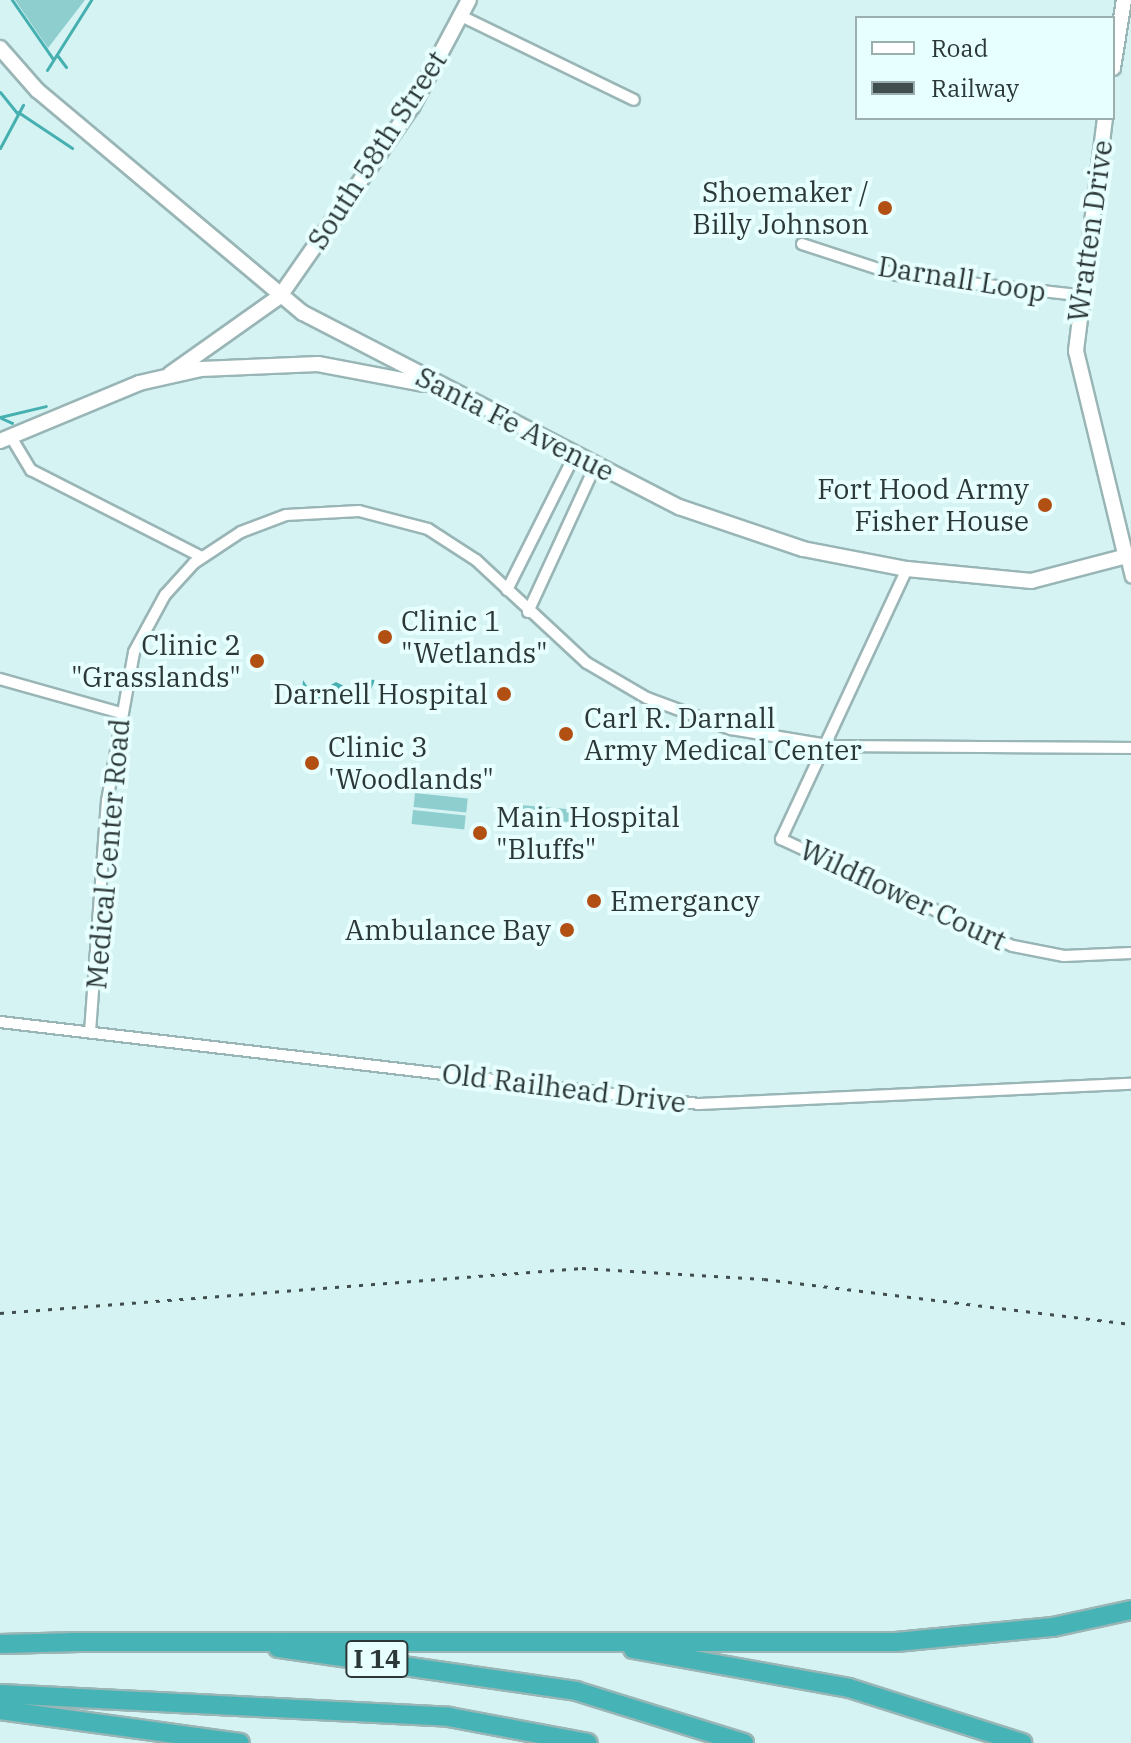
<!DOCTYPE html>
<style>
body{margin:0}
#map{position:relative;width:1131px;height:1743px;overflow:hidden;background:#d6f3f3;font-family:"IBM Plex Serif",serif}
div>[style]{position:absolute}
.green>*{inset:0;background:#8ececf;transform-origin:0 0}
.water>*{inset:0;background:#46b0b1}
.stream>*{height:3px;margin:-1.5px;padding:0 1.5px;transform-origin:1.5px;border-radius:1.5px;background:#46b0b1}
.roads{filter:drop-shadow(2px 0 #99b5b5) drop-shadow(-2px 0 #99b5b5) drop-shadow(0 2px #99b5b5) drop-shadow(0 -2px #99b5b5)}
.street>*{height:10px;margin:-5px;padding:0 5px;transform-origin:5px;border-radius:5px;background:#fff}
.secondary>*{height:14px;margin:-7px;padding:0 7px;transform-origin:7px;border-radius:7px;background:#fff}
.highway>*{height:18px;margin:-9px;padding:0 9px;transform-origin:9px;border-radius:9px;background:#46b4b6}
.rail>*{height:3px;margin-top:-1.5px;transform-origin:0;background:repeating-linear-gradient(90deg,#414e4e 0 4px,transparent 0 12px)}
.dots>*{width:22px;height:22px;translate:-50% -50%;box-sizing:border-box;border:4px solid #e7ffff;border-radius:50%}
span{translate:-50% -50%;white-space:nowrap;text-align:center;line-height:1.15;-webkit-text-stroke:8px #e7ffff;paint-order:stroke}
.shield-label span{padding:2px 6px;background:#e7ffff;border:2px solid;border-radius:6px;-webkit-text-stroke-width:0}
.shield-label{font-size:26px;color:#2c3737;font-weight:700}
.street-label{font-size:28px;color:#2c3737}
.poi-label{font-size:28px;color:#2c3737}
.right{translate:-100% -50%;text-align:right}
.left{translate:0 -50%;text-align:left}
.legend{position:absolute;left:855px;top:16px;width:260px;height:104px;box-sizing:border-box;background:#e7ffff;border:2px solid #9cafaf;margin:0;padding:10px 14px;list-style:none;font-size:24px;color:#2c3737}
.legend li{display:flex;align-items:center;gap:16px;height:40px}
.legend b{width:40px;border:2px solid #9cafaf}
</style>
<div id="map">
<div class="green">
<div style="clip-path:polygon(15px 0,85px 0,48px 48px)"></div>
<div style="left:415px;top:793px;width:53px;height:14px;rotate:6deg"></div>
<div style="left:520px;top:805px;width:53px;height:14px;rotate:5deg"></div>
<div style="left:413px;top:810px;width:53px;height:14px;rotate:6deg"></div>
<div style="left:584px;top:811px;width:42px;height:14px;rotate:7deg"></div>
</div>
<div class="water">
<div style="clip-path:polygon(362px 679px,375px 680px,363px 708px,362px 700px,339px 689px,316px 701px,302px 694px,303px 680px,313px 695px,336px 682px,364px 696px)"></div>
</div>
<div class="stream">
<div style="left:12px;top:0;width:72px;rotate:55.2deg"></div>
<div style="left:57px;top:55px;width:15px;rotate:53deg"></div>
<div style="left:47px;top:70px;width:83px;rotate:-57.8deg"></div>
<div style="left:0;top:92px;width:27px;rotate:51deg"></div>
<div style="left:18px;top:112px;width:65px;rotate:33.7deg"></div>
<div style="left:0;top:148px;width:49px;rotate:-61.9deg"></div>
<div style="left:0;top:417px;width:47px;rotate:-13.4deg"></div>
<div style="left:1px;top:418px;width:12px;rotate:24deg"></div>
</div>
<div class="roads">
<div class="street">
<div style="left:461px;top:16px;width:192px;rotate:25.9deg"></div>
<div style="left:802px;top:244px;width:100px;rotate:18.1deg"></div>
<div style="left:897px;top:275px;width:182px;rotate:6.3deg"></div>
<div style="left:11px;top:437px;width:39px;rotate:59deg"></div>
<div style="left:31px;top:470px;width:192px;rotate:27deg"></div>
<div style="left:1126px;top:557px;width:21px;rotate:76deg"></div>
<div style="left:907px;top:569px;width:298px;rotate:115deg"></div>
<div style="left:781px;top:839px;width:255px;rotate:24.8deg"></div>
<div style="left:1013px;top:946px;width:52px;rotate:11.1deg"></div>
<div style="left:1064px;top:956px;width:67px;rotate:-2.6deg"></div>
<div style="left:507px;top:590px;width:150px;rotate:-63.4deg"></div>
<div style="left:528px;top:612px;width:161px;rotate:-65.3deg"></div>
<div style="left:0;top:679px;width:126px;rotate:15.7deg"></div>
<div style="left:0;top:1022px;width:704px;rotate:6.69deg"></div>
<div style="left:699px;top:1104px;width:432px;rotate:-2.7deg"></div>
<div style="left:90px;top:1032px;width:232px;rotate:-85.8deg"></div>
<div style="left:107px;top:801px;width:151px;rotate:-79.7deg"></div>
<div style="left:134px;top:652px;width:65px;rotate:-61.5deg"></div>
<div style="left:165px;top:595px;width:43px;rotate:-47.8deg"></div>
<div style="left:194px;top:563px;width:56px;rotate:-33.4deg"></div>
<div style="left:241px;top:532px;width:48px;rotate:-20.7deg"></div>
<div style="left:286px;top:515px;width:73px;rotate:-3.1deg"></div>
<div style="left:359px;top:511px;width:71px;rotate:14.6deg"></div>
<div style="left:428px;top:529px;width:57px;rotate:32.9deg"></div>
<div style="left:476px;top:560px;width:151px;rotate:42.9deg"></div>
<div style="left:587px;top:663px;width:69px;rotate:30.3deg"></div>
<div style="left:647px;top:698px;width:90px;rotate:20.3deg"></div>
<div style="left:731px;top:729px;width:104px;rotate:9.4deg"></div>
<div style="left:834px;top:746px;width:297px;rotate:0.4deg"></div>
</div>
<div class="secondary">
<div style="left:0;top:48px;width:56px;rotate:48.6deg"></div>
<div style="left:37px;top:90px;width:347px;rotate:40deg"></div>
<div style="left:303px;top:313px;width:423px;rotate:27.3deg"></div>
<div style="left:679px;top:507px;width:131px;rotate:18.7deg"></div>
<div style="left:803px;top:549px;width:106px;rotate:10.9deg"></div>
<div style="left:907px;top:569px;width:125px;rotate:5.5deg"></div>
<div style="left:1031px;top:581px;width:103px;rotate:-14.6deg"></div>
<div style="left:1113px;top:68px;width:69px;rotate:-80.8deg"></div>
<div style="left:1105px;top:118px;width:235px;rotate:97.1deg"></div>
<div style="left:1076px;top:351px;width:212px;rotate:76.4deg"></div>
<div style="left:170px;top:374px;width:135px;rotate:-35.3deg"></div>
<div style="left:280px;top:296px;width:231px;rotate:-55.1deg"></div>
<div style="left:412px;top:107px;width:121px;rotate:-62deg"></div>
<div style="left:0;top:441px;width:151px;rotate:-22.6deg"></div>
<div style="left:139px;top:383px;width:64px;rotate:-12.7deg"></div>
<div style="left:201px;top:369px;width:117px;rotate:-2.4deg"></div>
<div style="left:318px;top:364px;width:108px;rotate:10.7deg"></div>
</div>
<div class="highway">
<div style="left:71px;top:1642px;width:825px"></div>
<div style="left:896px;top:1642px;width:158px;rotate:-5.5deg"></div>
<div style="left:1053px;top:1627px;width:80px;rotate:-12.3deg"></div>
<div style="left:0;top:1644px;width:80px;rotate:-1.4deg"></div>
<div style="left:278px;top:1648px;width:301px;rotate:8.2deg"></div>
<div style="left:576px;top:1691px;width:176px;rotate:17.2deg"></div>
<div style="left:633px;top:1649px;width:219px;rotate:10.2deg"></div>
<div style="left:849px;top:1688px;width:182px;rotate:17.6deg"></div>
<div style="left:0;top:1694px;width:450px;rotate:2.9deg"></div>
<div style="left:449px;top:1717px;width:141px;rotate:10.6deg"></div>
<div style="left:0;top:1710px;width:242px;rotate:7.8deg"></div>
</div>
</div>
<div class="rail">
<div style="left:0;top:1313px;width:584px;rotate:-4.42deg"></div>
<div style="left:582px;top:1268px;width:182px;rotate:3.5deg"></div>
<div style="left:764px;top:1279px;width:370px;rotate:7deg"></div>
</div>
<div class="dots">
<div style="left:885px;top:208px;background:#b15012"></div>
<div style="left:1045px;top:505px;background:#b15012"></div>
<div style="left:385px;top:637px;background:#b15012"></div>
<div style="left:257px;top:661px;background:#b15012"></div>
<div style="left:504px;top:694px;background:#b15012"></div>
<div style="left:566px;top:734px;background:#b15012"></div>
<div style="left:312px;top:763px;background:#b15012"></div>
<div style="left:480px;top:833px;background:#b15012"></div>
<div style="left:594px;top:901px;background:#b15012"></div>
<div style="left:567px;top:930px;background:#b15012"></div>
</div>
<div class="shield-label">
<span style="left:377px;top:1659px">I 14</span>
</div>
<div class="street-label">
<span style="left:377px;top:150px;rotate:-57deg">South 58th Street</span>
<span style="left:1090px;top:231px;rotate:-82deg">Wratten Drive</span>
<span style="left:962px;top:279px;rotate:9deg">Darnall Loop</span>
<span style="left:515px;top:424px;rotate:27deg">Santa Fe Avenue</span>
<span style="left:108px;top:854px;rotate:-85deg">Medical Center Road</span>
<span style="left:903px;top:895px;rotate:25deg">Wildflower Court</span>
<span style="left:564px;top:1088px;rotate:7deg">Old Railhead Drive</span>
</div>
<div class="poi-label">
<span class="right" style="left:869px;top:208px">Shoemaker /<br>Billy Johnson</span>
<span class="right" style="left:1029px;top:505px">Fort Hood Army<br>Fisher House</span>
<span class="left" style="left:401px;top:637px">Clinic 1<br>"Wetlands"</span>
<span class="right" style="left:241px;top:661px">Clinic 2<br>"Grasslands"</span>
<span class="right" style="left:488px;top:694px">Darnell Hospital</span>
<span class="left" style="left:584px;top:734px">Carl R. Darnall<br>Army Medical Center</span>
<span class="left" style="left:328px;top:763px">Clinic 3<br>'Woodlands"</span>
<span class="left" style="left:496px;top:833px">Main Hospital<br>"Bluffs"</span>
<span class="left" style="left:610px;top:901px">Emergancy</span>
<span class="right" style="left:551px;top:930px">Ambulance Bay</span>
</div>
<ul class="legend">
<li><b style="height:10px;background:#fff"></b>Road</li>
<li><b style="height:10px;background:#414e4e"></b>Railway</li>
</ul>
</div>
